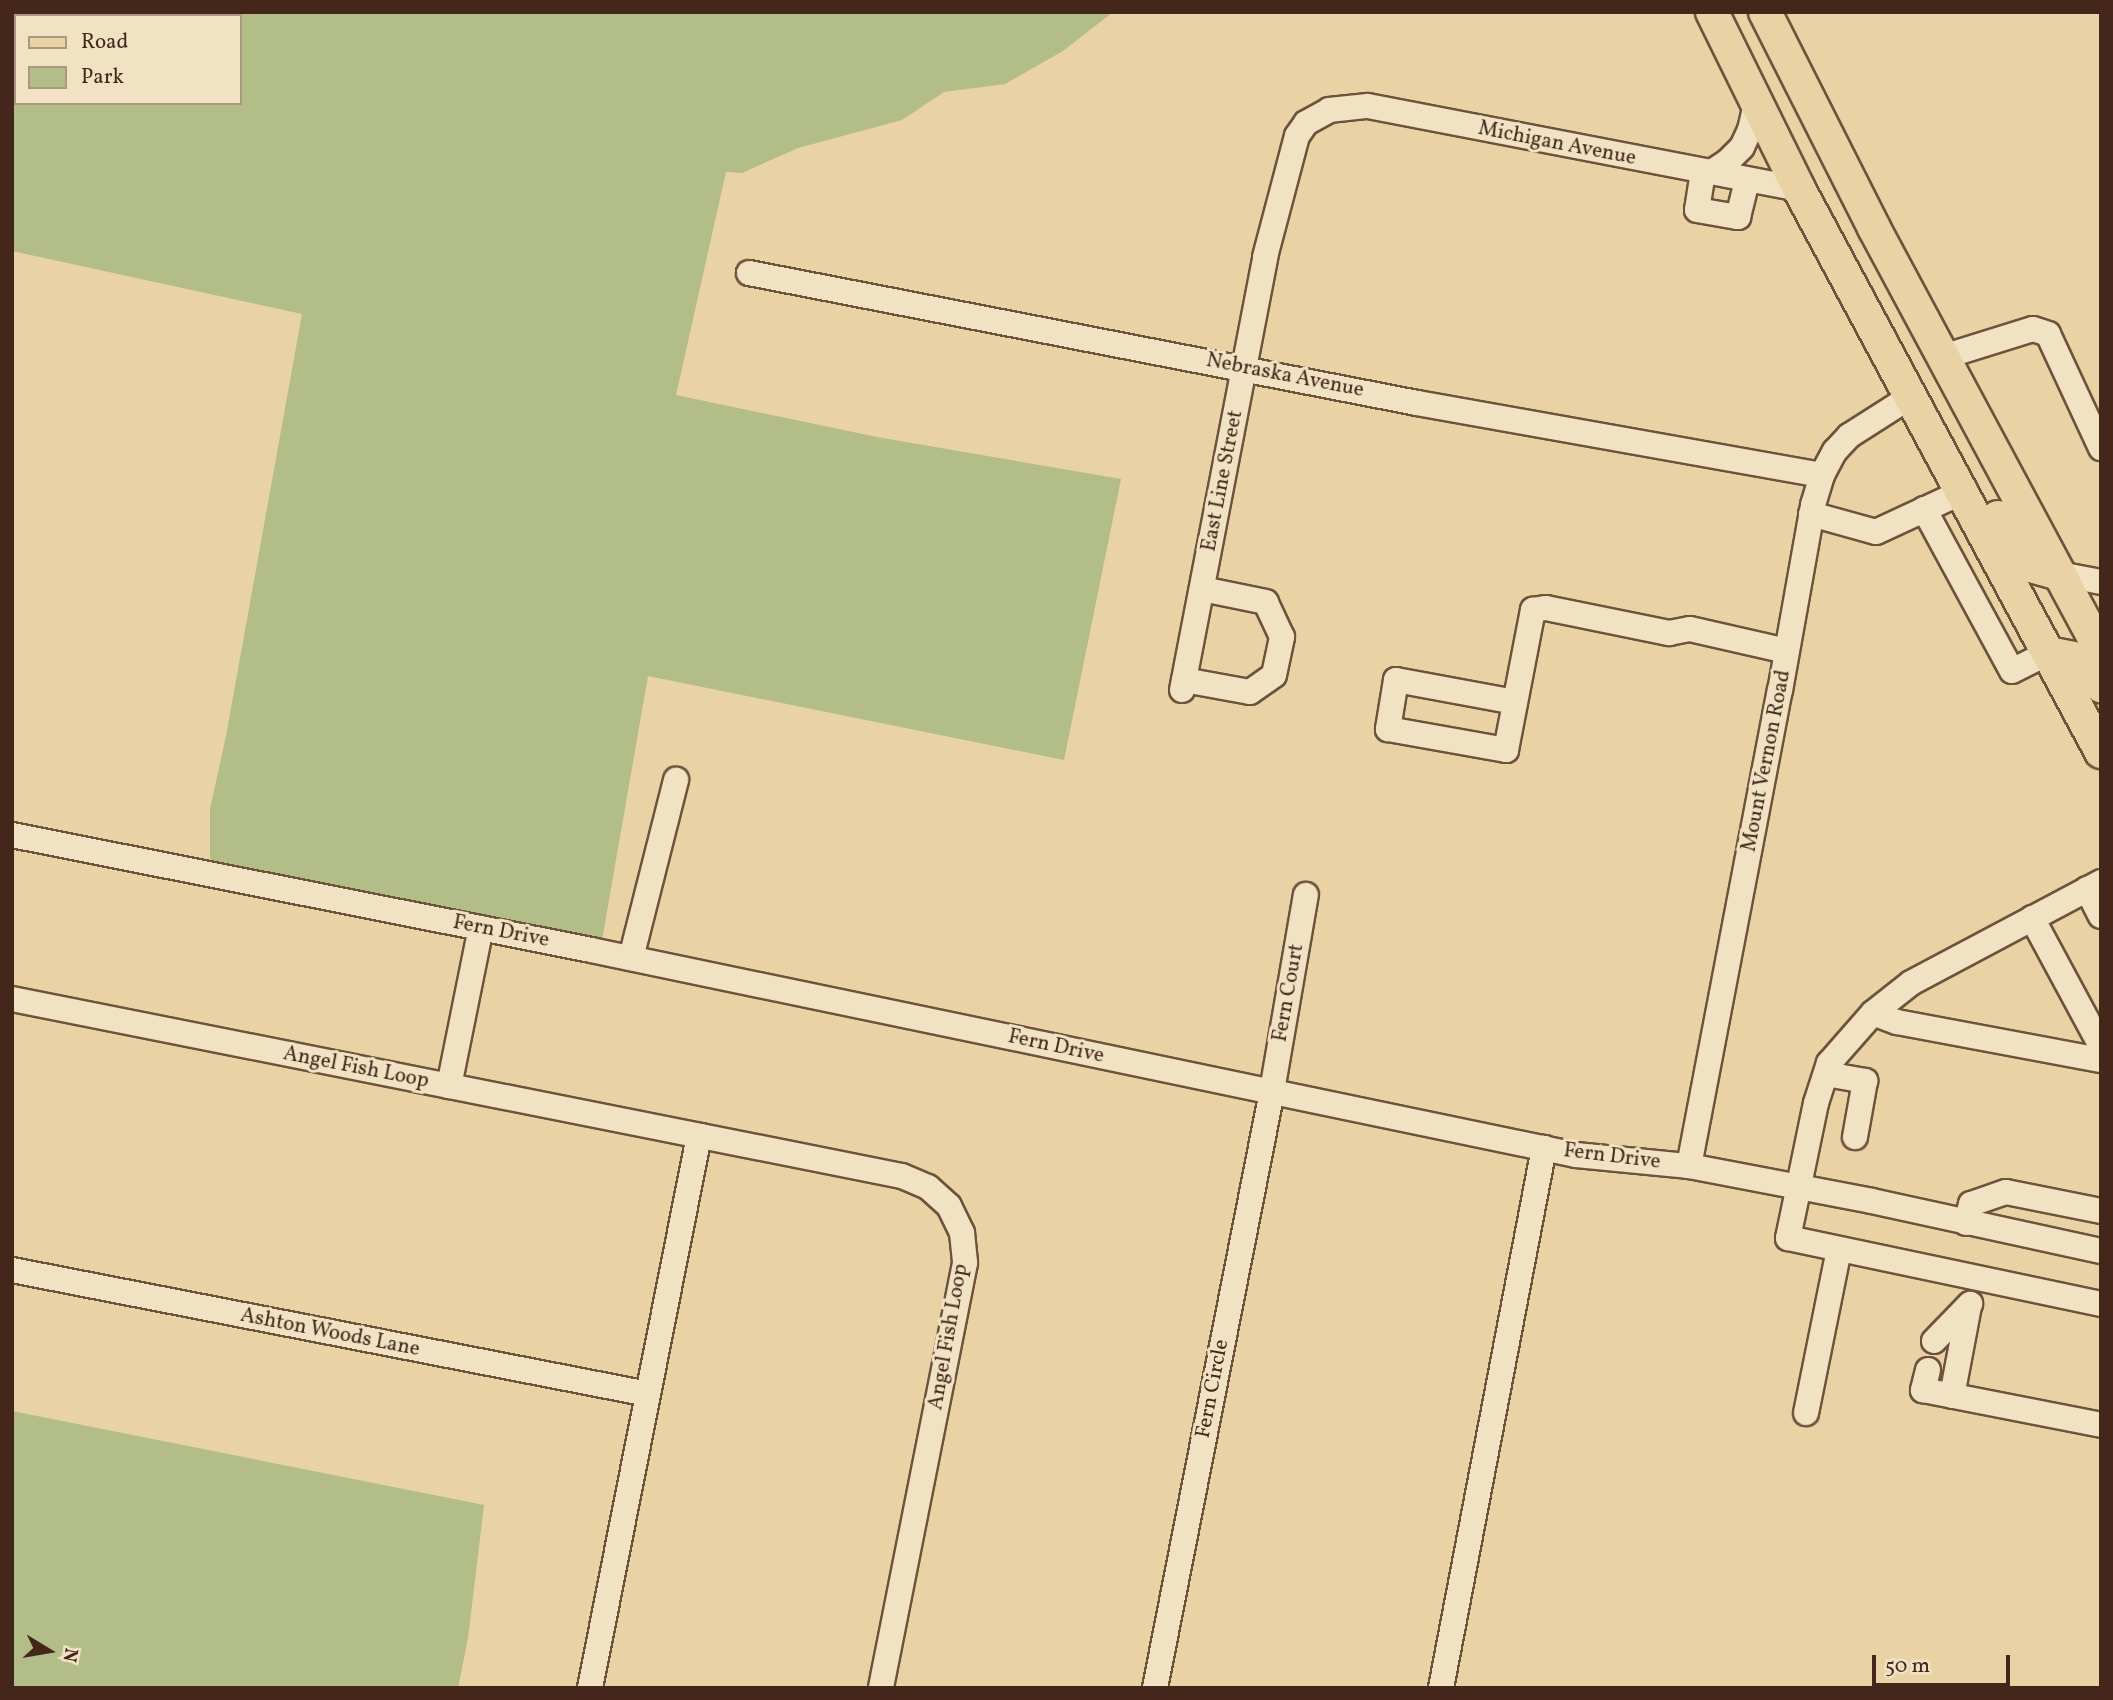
<!DOCTYPE html>
<style>
body{margin:0}
#map{position:relative;width:2113px;height:1700px;overflow:hidden;background:#e9d2a4;font-family:Vollkorn,serif}
div>[style]{position:absolute}
.green>*{inset:0;background:#b3bd88}
.roads{filter:drop-shadow(2px 0 #6d523c) drop-shadow(-2px 0 #6d523c) drop-shadow(0 2px #6d523c) drop-shadow(0 -2px #6d523c)}
.minor>*{height:24px;margin:-12px;padding:0 12px;transform-origin:12px;border-radius:12px;background:#f1e2c4}
.major>*{height:32px;margin:-16px;padding:0 16px;transform-origin:16px;border-radius:16px;background:#e9d2a4}
span{translate:-50% -50%;white-space:nowrap;text-align:center;line-height:1.15;-webkit-text-stroke:6px #f1e2c4;paint-order:stroke}
.street-label{font-size:21px;color:#44271a}
.frame{position:absolute;inset:0;border:14px solid #44271a;pointer-events:none}
.legend{position:absolute;left:14px;top:14px;width:228px;height:91px;box-sizing:border-box;background:#f1e2c4;border:2px solid #ac9780;margin:0;padding:9px 12px;list-style:none;font-size:21px;color:#44271a}
.legend li{display:flex;align-items:center;gap:14px;height:35px}
.legend b{width:35px;border:2px solid #ac9780}
.north{position:absolute;left:14px;top:1616px;width:70px;height:70px;-webkit-text-stroke:5px #f1e2c4;paint-order:stroke;rotate:101deg;font-size:19px;font-weight:700;line-height:28px;text-align:center;color:#44271a}
.north::after{content:'';display:block;margin:auto;width:24px;height:32px;background:#44271a;clip-path:polygon(50% 0,100% 100%,50% 72%,0 100%)}
.scale{position:absolute;left:1872px;top:1655px;width:138px;height:32px;box-sizing:border-box;border:4px solid #44271a;border-top:0;padding-left:9px;font-size:21px;line-height:24px;white-space:nowrap;color:#44271a;-webkit-text-stroke:5px #f1e2c4;paint-order:stroke}
</style>
<div id="map">
<div class="green">
<div style="clip-path:polygon(evenodd,12px 12px,1113px 12px,1063px 51px,1005px 84px,944px 92px,902px 120px,798px 148px,742px 173px,726px 172px,676px 395px,877px 437px,1121px 479px,1064px 760px,648px 676px,601px 946px,210px 872px,210px 809px,226px 736px,302px 314px,12px 251px,12px 12px,16px 16px,240px 16px,240px 103px,16px 103px,16px 16px)"></div>
<div style="clip-path:polygon(12px 1411px,484px 1505px,468px 1638px,458px 1688px,12px 1688px)"></div>
</div>
<div class="roads">
<div class="minor">
<div style="left:1703px;top:172px;width:38px;rotate:99deg"></div>
<div style="left:1697px;top:210px;width:42px;rotate:9.7deg"></div>
<div style="left:1738px;top:217px;width:38px;rotate:-76deg"></div>
<div style="left:1710px;top:173px;width:20px;rotate:-33deg"></div>
<div style="left:1727px;top:162px;width:21px;rotate:-45deg"></div>
<div style="left:1742px;top:147px;width:19px;rotate:-65deg"></div>
<div style="left:1750px;top:130px;width:27px;rotate:-77deg"></div>
<div style="left:749px;top:273px;width:681px;rotate:11.01deg"></div>
<div style="left:1417px;top:403px;width:411px;rotate:10.1deg"></div>
<div style="left:1943px;top:357px;width:94px;rotate:-17.3deg"></div>
<div style="left:2033px;top:329px;width:16px;rotate:18deg"></div>
<div style="left:2048px;top:334px;width:126px;rotate:65.1deg"></div>
<div style="left:1924px;top:509px;width:184px;rotate:61.5deg"></div>
<div style="left:2012px;top:671px;width:40px;rotate:-26.6deg"></div>
<div style="left:1811px;top:514px;width:67px;rotate:15.5deg"></div>
<div style="left:1876px;top:532px;width:95px;rotate:-24.9deg"></div>
<div style="left:2059px;top:574px;width:43px;rotate:10.8deg"></div>
<div style="left:1184px;top:680px;width:67px;rotate:10.3deg"></div>
<div style="left:1250px;top:692px;width:29px;rotate:-35deg"></div>
<div style="left:1274px;top:675px;width:39px;rotate:-78deg"></div>
<div style="left:1282px;top:637px;width:38px;rotate:-115deg"></div>
<div style="left:1266px;top:602px;width:65px;rotate:-168.5deg"></div>
<div style="left:1182px;top:690px;width:441px;rotate:-79.1deg"></div>
<div style="left:1265px;top:257px;width:125px;rotate:-75.2deg"></div>
<div style="left:1297px;top:136px;width:16px;rotate:-55deg"></div>
<div style="left:1306px;top:123px;width:26px;rotate:-29deg"></div>
<div style="left:1329px;top:110px;width:39px;rotate:-6deg"></div>
<div style="left:1368px;top:106px;width:439px;rotate:10.9deg"></div>
<div style="left:1515px;top:702px;width:121px;rotate:-169.5deg"></div>
<div style="left:1396px;top:680px;width:50px;rotate:99.3deg"></div>
<div style="left:1388px;top:729px;width:120px;rotate:10.1deg"></div>
<div style="left:1506px;top:750px;width:143px;rotate:-79.1deg"></div>
<div style="left:1533px;top:610px;width:13px;rotate:-9deg"></div>
<div style="left:1546px;top:608px;width:126px;rotate:11.5deg"></div>
<div style="left:1669px;top:633px;width:21px;rotate:-11deg"></div>
<div style="left:1690px;top:629px;width:99px;rotate:12.8deg"></div>
<div style="left:12px;top:835px;width:590px;rotate:11.23deg"></div>
<div style="left:591px;top:950px;width:1006px;rotate:11.76deg"></div>
<div style="left:1576px;top:1155px;width:114px;rotate:5.6deg"></div>
<div style="left:1689px;top:1166px;width:186px;rotate:10.8deg"></div>
<div style="left:1872px;top:1201px;width:234px;rotate:12.3deg"></div>
<div style="left:2101px;top:882px;width:215px;rotate:152deg"></div>
<div style="left:1911px;top:983px;width:48px;rotate:141.7deg"></div>
<div style="left:1873px;top:1013px;width:67px;rotate:131.3deg"></div>
<div style="left:1829px;top:1063px;width:42px;rotate:108deg"></div>
<div style="left:1816px;top:1103px;width:138px;rotate:101.7deg"></div>
<div style="left:1788px;top:1238px;width:320px;rotate:11.9deg"></div>
<div style="left:2087px;top:889px;width:30px;rotate:63deg"></div>
<div style="left:2032px;top:918px;width:145px;rotate:61.7deg"></div>
<div style="left:631px;top:958px;width:184px;rotate:-75.8deg"></div>
<div style="left:12px;top:999px;width:907px;rotate:11.25deg"></div>
<div style="left:902px;top:1176px;width:28px;rotate:23deg"></div>
<div style="left:928px;top:1187px;width:28px;rotate:42deg"></div>
<div style="left:949px;top:1206px;width:30px;rotate:64deg"></div>
<div style="left:962px;top:1233px;width:30px;rotate:84deg"></div>
<div style="left:965px;top:1263px;width:433px;rotate:101.2deg"></div>
<div style="left:1873px;top:1013px;width:26px;rotate:21deg"></div>
<div style="left:1897px;top:1022px;width:208px;rotate:10.6deg"></div>
<div style="left:1826px;top:1074px;width:40px;rotate:10deg"></div>
<div style="left:1865px;top:1081px;width:57px;rotate:100.1deg"></div>
<div style="left:449px;top:1086px;width:161px;rotate:-78.6deg"></div>
<div style="left:1689px;top:1166px;width:484px;rotate:-79.2deg"></div>
<div style="left:1780px;top:691px;width:189px;rotate:-79.9deg"></div>
<div style="left:1813px;top:505px;width:31px;rotate:-73deg"></div>
<div style="left:1822px;top:475px;width:27px;rotate:-62deg"></div>
<div style="left:1835px;top:451px;width:21px;rotate:-47deg"></div>
<div style="left:1849px;top:436px;width:72px;rotate:-32.6deg"></div>
<div style="left:1966px;top:1223px;width:20px;rotate:-75deg"></div>
<div style="left:1971px;top:1204px;width:37px;rotate:-19deg"></div>
<div style="left:2006px;top:1192px;width:97px;rotate:11.3deg"></div>
<div style="left:12px;top:1270px;width:648px;rotate:11.03deg"></div>
<div style="left:1934px;top:1341px;width:52px;rotate:-45.8deg"></div>
<div style="left:1928px;top:1370px;width:21px;rotate:104deg"></div>
<div style="left:1923px;top:1390px;width:181px;rotate:11.1deg"></div>
<div style="left:1952px;top:1396px;width:92px;rotate:-79.3deg"></div>
<div style="left:1806px;top:1413px;width:167px;rotate:-78.6deg"></div>
<div style="left:590px;top:1688px;width:563px;rotate:-78.83deg"></div>
<div style="left:1155px;top:1688px;width:608px;rotate:-78.91deg"></div>
<div style="left:1272px;top:1091px;width:199px;rotate:-80.2deg"></div>
<div style="left:1441px;top:1688px;width:550px;rotate:-79.2deg"></div>
</div>
<div class="major">
<div style="left:1712px;top:12px;width:197px;rotate:63.8deg"></div>
<div style="left:1799px;top:189px;width:639px;rotate:61.79deg"></div>
<div style="left:1765px;top:12px;width:242px;rotate:63.2deg"></div>
<div style="left:1874px;top:228px;width:480px;rotate:61.8deg"></div>
<div style="left:1998px;top:517px;width:40px;rotate:60.3deg"></div>
<div style="left:2018px;top:552px;width:19px;rotate:47deg"></div>
<div style="left:2031px;top:566px;width:29px;rotate:16deg"></div>
<div style="left:2048px;top:653px;width:25px;rotate:11deg"></div>
<div style="left:2073px;top:658px;width:17px;rotate:33deg"></div>
<div style="left:2087px;top:667px;width:24px;rotate:54deg"></div>
</div>
</div>
<div class="street-label">
<span style="left:1557px;top:144px;rotate:11deg">Michigan Avenue</span>
<span style="left:1285px;top:376px;rotate:11deg">Nebraska Avenue</span>
<span style="left:1223px;top:481px;rotate:-79deg">East Line Street</span>
<span style="left:1767px;top:761px;rotate:-79deg">Mount Vernon Road</span>
<span style="left:501px;top:932px;rotate:11deg">Fern Drive</span>
<span style="left:1289px;top:993px;rotate:-80deg">Fern Court</span>
<span style="left:1056px;top:1047px;rotate:12deg">Fern Drive</span>
<span style="left:356px;top:1068px;rotate:11deg">Angel Fish Loop</span>
<span style="left:1612px;top:1157px;rotate:7deg">Fern Drive</span>
<span style="left:330px;top:1333px;rotate:11deg">Ashton Woods Lane</span>
<span style="left:949px;top:1337px;rotate:-80deg">Angel Fish Loop</span>
<span style="left:1213px;top:1389px;rotate:-79deg">Fern Circle</span>
</div>
<div class="frame"></div>
<ul class="legend">
<li><b style="height:9px;background:#e9d2a4"></b>Road</li>
<li><b style="height:19px;background:#b3bd88"></b>Park</li>
</ul>
<div class="north">N</div>
<div class="scale">50 m</div>
</div>
